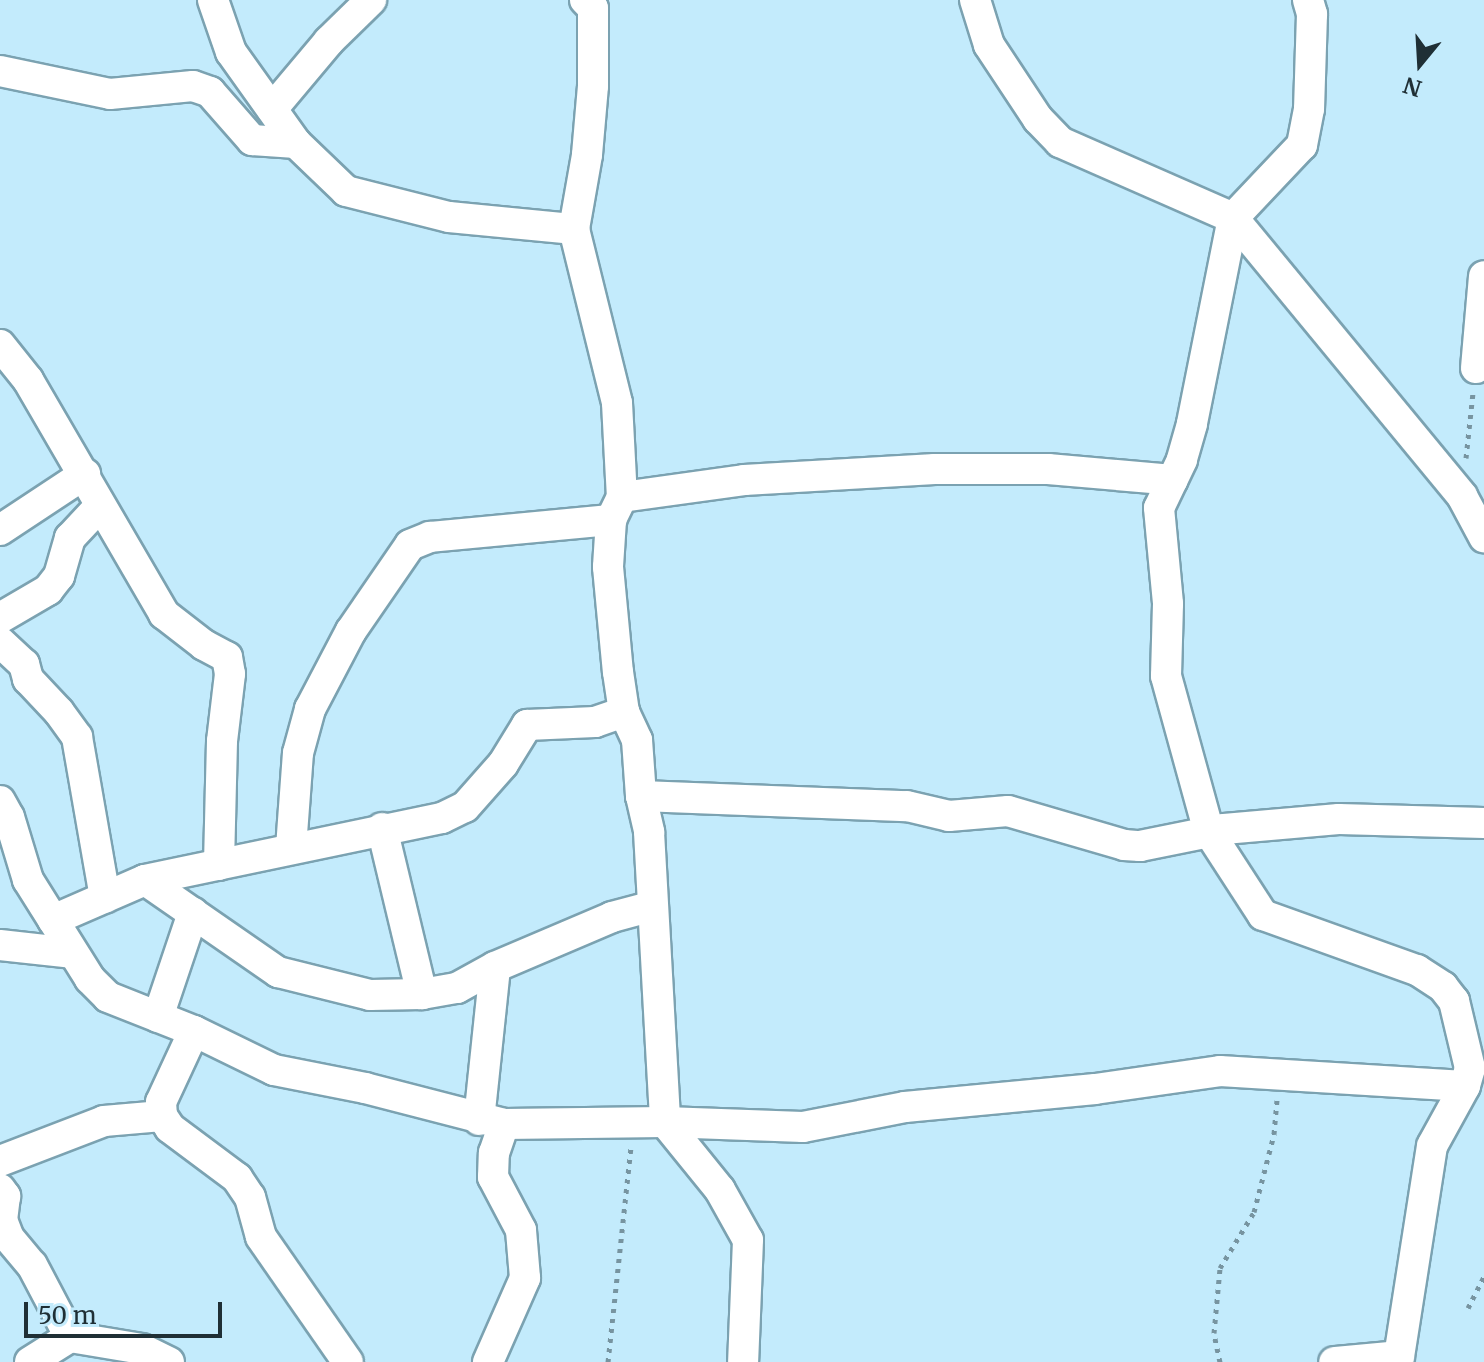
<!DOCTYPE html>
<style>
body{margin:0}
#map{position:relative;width:1484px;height:1362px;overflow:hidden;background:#c3ebfc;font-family:Merriweather,serif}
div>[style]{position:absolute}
.path>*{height:5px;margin-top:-2.5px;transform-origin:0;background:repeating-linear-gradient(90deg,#7794a0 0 4px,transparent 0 10px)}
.roads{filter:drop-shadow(2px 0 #7ba2b1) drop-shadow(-2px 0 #7ba2b1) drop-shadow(0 2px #7ba2b1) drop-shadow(0 -2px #7ba2b1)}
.street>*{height:30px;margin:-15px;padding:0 15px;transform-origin:15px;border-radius:15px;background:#fff}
span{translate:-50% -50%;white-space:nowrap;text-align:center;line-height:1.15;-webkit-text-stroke:6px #c3ebfc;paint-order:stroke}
.north{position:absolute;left:1380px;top:24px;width:80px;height:80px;-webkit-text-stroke:6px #c3ebfc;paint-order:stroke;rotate:198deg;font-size:22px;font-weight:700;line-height:32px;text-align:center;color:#1f2f35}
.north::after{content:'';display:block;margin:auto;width:28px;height:36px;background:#1f2f35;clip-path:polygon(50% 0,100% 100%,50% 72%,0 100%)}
.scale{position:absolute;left:24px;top:1302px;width:198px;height:36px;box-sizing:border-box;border:4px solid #1f2f35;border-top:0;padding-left:10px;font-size:24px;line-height:28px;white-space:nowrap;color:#1f2f35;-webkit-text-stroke:6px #c3ebfc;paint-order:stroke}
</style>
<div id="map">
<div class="path">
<div style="left:1466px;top:458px;width:65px;rotate:-83.9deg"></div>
<div style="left:1468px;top:1308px;width:36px;rotate:-63deg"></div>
<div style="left:608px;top:1362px;width:215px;rotate:-83.9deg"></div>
<div style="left:1220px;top:1362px;width:30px;rotate:-102deg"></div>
<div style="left:1214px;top:1333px;width:65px;rotate:-84.7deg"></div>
<div style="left:1220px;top:1268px;width:66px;rotate:-58.7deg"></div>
<div style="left:1254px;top:1212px;width:81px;rotate:-75.6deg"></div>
<div style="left:1274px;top:1134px;width:34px;rotate:-85deg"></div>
</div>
<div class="roads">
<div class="street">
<div style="left:213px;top:0;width:55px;rotate:70.9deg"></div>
<div style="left:231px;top:52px;width:112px;rotate:54.5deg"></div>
<div style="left:296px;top:143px;width:69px;rotate:43.8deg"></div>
<div style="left:346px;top:191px;width:106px;rotate:14.2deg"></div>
<div style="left:449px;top:217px;width:126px;rotate:5.5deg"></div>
<div style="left:585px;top:0;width:11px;rotate:45deg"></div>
<div style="left:593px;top:8px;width:78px;rotate:90deg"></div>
<div style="left:593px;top:86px;width:69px;rotate:95deg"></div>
<div style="left:587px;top:155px;width:75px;rotate:100deg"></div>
<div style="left:574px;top:229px;width:179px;rotate:76.1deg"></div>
<div style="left:617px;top:403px;width:94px;rotate:87deg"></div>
<div style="left:622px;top:497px;width:25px;rotate:116deg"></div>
<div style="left:611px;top:520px;width:47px;rotate:93.7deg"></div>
<div style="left:608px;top:567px;width:105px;rotate:84.6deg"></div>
<div style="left:618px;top:672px;width:40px;rotate:81.5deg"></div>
<div style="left:624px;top:712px;width:31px;rotate:65deg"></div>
<div style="left:637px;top:740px;width:56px;rotate:85.9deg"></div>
<div style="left:641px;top:796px;width:37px;rotate:77deg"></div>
<div style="left:649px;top:832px;width:290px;rotate:86.8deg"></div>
<div style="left:665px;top:1122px;width:87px;rotate:51deg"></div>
<div style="left:720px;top:1190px;width:57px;rotate:60.8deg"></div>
<div style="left:748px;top:1240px;width:122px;rotate:92.3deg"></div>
<div style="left:975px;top:0;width:47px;rotate:72.7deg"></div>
<div style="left:989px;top:45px;width:89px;rotate:56.5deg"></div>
<div style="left:1038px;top:119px;width:32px;rotate:46deg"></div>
<div style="left:1060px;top:142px;width:189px;rotate:23.7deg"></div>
<div style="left:1233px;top:218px;width:360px;rotate:50.5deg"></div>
<div style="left:1462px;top:496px;width:47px;rotate:61.8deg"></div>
<div style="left:1308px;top:0;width:15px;rotate:74deg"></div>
<div style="left:1312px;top:14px;width:95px;rotate:91.8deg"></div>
<div style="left:1309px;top:109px;width:37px;rotate:101deg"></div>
<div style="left:1302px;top:145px;width:100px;rotate:133.4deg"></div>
<div style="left:1233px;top:218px;width:210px;rotate:101.3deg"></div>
<div style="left:1192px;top:424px;width:37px;rotate:106deg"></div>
<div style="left:1182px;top:460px;width:53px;rotate:115.6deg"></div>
<div style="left:1159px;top:508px;width:96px;rotate:84.6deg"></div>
<div style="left:1168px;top:604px;width:72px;rotate:91.6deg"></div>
<div style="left:1166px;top:676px;width:162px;rotate:74.6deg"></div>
<div style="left:1209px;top:832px;width:99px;rotate:57deg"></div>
<div style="left:1263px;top:915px;width:164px;rotate:19.7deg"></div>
<div style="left:1417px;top:970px;width:31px;rotate:33deg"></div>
<div style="left:1443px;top:987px;width:18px;rotate:52deg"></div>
<div style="left:1454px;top:1001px;width:69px;rotate:76.6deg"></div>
<div style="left:1470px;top:1068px;width:19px;rotate:106deg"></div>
<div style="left:1465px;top:1086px;width:68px;rotate:118.8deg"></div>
<div style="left:1432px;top:1146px;width:213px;rotate:98.9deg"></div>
<div style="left:1399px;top:1356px;width:65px;rotate:174.7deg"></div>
<div style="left:0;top:71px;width:112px;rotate:11.8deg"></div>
<div style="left:110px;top:94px;width:83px;rotate:-5.5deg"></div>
<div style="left:193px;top:86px;width:18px;rotate:19deg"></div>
<div style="left:210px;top:92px;width:64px;rotate:48.8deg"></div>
<div style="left:252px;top:140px;width:44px;rotate:3.9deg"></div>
<div style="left:272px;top:109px;width:89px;rotate:-50deg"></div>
<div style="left:329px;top:41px;width:59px;rotate:-44.3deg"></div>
<div style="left:0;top:345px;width:45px;rotate:51.3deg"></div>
<div style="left:28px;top:380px;width:271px;rotate:59.8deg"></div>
<div style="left:164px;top:614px;width:51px;rotate:37.8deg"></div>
<div style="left:204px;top:645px;width:26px;rotate:28deg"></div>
<div style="left:227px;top:657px;width:17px;rotate:80deg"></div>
<div style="left:230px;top:674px;width:67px;rotate:96.8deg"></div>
<div style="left:222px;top:741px;width:124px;rotate:91.4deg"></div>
<div style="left:1476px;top:368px;width:92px;rotate:-85deg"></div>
<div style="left:622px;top:497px;width:123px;rotate:-7.9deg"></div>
<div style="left:744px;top:480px;width:191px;rotate:-3.3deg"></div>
<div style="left:935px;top:469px;width:113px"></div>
<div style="left:1048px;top:469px;width:125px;rotate:5deg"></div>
<div style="left:0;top:530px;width:102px;rotate:-33.4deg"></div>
<div style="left:0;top:618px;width:56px;rotate:-30.3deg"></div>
<div style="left:48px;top:590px;width:18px;rotate:-52deg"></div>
<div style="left:59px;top:576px;width:40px;rotate:-74deg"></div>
<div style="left:70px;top:538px;width:42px;rotate:-46.9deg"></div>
<div style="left:0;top:642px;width:33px;rotate:43deg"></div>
<div style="left:24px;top:664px;width:16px;rotate:75deg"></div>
<div style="left:28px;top:679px;width:45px;rotate:46.8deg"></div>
<div style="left:59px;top:712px;width:31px;rotate:54deg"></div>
<div style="left:77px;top:737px;width:163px;rotate:80.1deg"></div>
<div style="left:641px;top:796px;width:266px;rotate:2.2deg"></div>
<div style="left:907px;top:806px;width:43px;rotate:13.4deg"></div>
<div style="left:949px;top:816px;width:59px;rotate:-4.8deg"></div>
<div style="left:1008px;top:811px;width:121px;rotate:16.3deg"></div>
<div style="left:1124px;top:845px;width:16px;rotate:4deg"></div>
<div style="left:1140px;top:846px;width:86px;rotate:-11.4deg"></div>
<div style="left:1224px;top:829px;width:115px;rotate:-5deg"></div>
<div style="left:1339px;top:819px;width:145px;rotate:1.6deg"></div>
<div style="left:0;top:801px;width:18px;rotate:61deg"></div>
<div style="left:9px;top:817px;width:66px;rotate:73.2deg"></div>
<div style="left:28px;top:880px;width:117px;rotate:57.9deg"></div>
<div style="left:90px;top:979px;width:25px;rotate:45deg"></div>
<div style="left:108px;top:997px;width:92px;rotate:21.6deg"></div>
<div style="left:194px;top:1031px;width:89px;rotate:26deg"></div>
<div style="left:274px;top:1070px;width:93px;rotate:11.2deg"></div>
<div style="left:365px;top:1088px;width:144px;rotate:14.5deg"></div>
<div style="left:504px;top:1124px;width:161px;rotate:-0.7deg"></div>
<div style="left:665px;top:1122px;width:138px;rotate:2.1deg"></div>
<div style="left:803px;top:1127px;width:104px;rotate:-11.1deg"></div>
<div style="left:905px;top:1107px;width:191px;rotate:-5.4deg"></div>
<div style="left:1095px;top:1089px;width:126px;rotate:-8.2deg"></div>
<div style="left:1220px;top:1071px;width:245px;rotate:3.5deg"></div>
<div style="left:382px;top:828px;width:171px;rotate:76.5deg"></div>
<div style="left:291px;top:848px;width:95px;rotate:-85.8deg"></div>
<div style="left:298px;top:753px;width:46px;rotate:-74.7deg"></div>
<div style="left:310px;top:709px;width:88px;rotate:-62.3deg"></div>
<div style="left:351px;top:631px;width:104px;rotate:-55.5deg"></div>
<div style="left:410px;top:545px;width:22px;rotate:-22deg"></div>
<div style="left:430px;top:537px;width:182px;rotate:-5.4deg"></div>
<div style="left:145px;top:880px;width:162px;rotate:34.7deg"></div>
<div style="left:278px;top:972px;width:95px;rotate:14deg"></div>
<div style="left:370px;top:995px;width:52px;rotate:-1.1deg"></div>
<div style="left:422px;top:994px;width:36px;rotate:-10deg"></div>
<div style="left:457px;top:988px;width:43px;rotate:-28.9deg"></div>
<div style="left:495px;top:967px;width:127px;rotate:-23.1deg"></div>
<div style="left:612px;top:917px;width:42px;rotate:-15deg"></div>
<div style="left:53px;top:920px;width:100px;rotate:-23.5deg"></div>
<div style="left:145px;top:880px;width:303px;rotate:-11.8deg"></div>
<div style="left:442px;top:818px;width:25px;rotate:-26deg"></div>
<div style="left:465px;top:807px;width:57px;rotate:-48.5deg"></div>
<div style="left:503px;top:764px;width:46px;rotate:-58.4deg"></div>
<div style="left:527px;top:725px;width:68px;rotate:-2.5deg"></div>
<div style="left:595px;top:722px;width:31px;rotate:-19deg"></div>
<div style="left:0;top:945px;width:72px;rotate:6.3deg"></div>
<div style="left:158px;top:1017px;width:110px;rotate:-71.4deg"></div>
<div style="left:194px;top:1031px;width:78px;rotate:114.9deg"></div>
<div style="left:161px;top:1102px;width:14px;rotate:86deg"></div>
<div style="left:162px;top:1116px;width:14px;rotate:56deg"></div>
<div style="left:170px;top:1128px;width:84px;rotate:36.7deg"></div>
<div style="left:237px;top:1178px;width:23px;rotate:56deg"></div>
<div style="left:250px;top:1197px;width:41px;rotate:74.6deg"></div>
<div style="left:261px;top:1237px;width:152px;rotate:55.2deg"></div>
<div style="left:479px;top:1120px;width:154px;rotate:-84deg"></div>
<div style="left:0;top:1161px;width:111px;rotate:-21deg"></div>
<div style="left:104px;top:1121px;width:58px;rotate:-4.9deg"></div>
<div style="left:0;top:1189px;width:9px;rotate:54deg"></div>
<div style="left:5px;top:1196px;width:24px;rotate:97deg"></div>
<div style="left:2px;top:1220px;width:19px;rotate:69deg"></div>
<div style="left:9px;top:1238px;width:35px;rotate:50deg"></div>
<div style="left:32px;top:1265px;width:81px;rotate:62.2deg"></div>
<div style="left:30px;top:1362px;width:47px;rotate:-32deg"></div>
<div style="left:70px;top:1337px;width:73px;rotate:9.5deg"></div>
<div style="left:142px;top:1349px;width:30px;rotate:26deg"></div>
<div style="left:488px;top:1362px;width:92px;rotate:-66.2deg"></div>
<div style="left:525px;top:1278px;width:48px;rotate:-94.8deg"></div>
<div style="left:521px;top:1230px;width:60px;rotate:-117.8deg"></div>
<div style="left:493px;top:1177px;width:24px;rotate:-88deg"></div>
<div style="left:494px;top:1153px;width:31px;rotate:-71deg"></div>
</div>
</div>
<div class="north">N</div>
<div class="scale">50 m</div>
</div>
